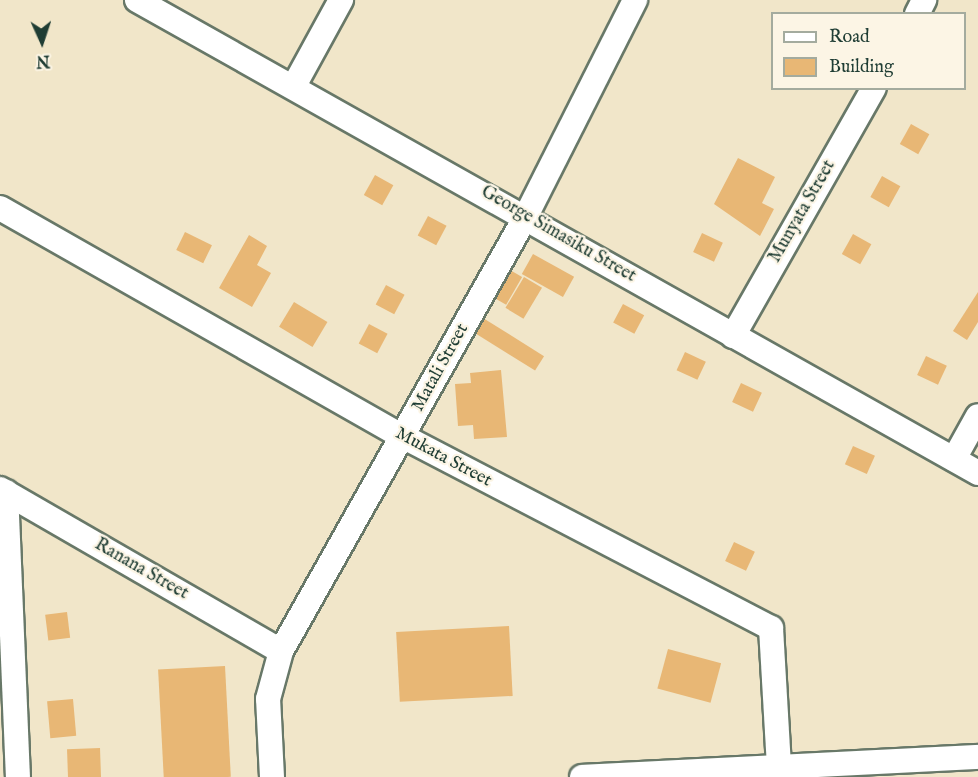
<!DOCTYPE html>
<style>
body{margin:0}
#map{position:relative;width:978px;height:777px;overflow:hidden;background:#f1e6c9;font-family:"IM FELL English",serif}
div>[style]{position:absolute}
.building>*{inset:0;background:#e8b775;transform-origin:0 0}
.roads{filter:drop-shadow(2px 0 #687868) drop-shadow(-2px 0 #687868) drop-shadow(0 2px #687868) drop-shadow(0 -2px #687868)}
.minor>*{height:24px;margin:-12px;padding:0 12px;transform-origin:12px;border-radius:12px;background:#fff}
span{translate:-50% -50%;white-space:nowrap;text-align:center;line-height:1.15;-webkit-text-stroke:4.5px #fcf5e5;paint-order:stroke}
.street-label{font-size:18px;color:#1f3d34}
.legend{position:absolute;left:771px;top:12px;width:195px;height:78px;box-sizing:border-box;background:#fcf5e5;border:2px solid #a4ab9e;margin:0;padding:8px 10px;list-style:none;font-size:18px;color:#1f3d34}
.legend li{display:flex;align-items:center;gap:12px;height:30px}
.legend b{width:30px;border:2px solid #a4ab9e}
.north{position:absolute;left:12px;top:12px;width:60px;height:60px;-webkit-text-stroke:4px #fcf5e5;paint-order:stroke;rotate:177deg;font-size:16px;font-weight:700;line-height:24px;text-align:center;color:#1f3d34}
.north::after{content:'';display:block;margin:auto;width:21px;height:27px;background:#1f3d34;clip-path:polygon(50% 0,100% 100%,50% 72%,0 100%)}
</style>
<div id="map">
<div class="building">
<div style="left:911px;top:124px;width:21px;height:23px;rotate:29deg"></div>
<div style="clip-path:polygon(738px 158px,775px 177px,762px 203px,774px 209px,760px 236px,714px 204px)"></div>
<div style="left:375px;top:175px;width:21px;height:23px;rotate:29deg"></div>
<div style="left:882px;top:176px;width:21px;height:24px;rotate:29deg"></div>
<div style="left:428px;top:216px;width:21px;height:22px;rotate:28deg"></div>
<div style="left:185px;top:232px;width:30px;height:20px;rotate:26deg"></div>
<div style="left:702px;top:233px;width:23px;height:21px;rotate:25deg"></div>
<div style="left:853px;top:234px;width:21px;height:23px;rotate:29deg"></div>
<div style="clip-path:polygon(249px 235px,267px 246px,257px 265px,271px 273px,252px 307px,219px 288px)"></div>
<div style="left:533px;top:254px;width:47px;height:23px;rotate:29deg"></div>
<div style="left:510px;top:270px;width:14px;height:32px;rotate:30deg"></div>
<div style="left:524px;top:277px;width:21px;height:36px;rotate:31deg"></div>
<div style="left:386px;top:285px;width:21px;height:22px;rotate:28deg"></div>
<div style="clip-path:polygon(978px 292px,978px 322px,967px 340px,953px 331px)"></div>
<div style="left:294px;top:302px;width:39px;height:29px;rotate:31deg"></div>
<div style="left:623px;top:304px;width:24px;height:21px;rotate:28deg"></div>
<div style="left:483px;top:318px;width:72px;height:17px;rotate:32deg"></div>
<div style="left:369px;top:324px;width:21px;height:22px;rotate:28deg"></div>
<div style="left:685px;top:352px;width:23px;height:20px;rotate:25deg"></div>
<div style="left:926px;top:356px;width:23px;height:21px;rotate:25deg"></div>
<div style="clip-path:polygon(501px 370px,507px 437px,474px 439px,473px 425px,458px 426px,455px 384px,471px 383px,470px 373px)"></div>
<div style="left:741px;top:383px;width:23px;height:21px;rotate:25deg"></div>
<div style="left:853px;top:446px;width:24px;height:20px;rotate:24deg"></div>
<div style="left:734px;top:542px;width:23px;height:21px;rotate:25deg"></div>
<div style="left:67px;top:612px;width:26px;height:22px;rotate:83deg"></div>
<div style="left:509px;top:626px;width:70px;height:113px;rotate:87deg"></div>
<div style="left:668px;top:649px;width:55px;height:41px;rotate:15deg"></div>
<div style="left:225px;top:666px;width:111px;height:67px;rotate:87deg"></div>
<div style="left:73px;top:699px;width:37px;height:26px;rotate:85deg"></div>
<div style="left:100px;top:748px;width:29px;height:33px;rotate:88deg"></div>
</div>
<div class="roads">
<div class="minor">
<div style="left:137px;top:0;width:965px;rotate:29.35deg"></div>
<div style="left:917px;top:14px;width:16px;rotate:-63deg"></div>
<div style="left:295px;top:84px;width:96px;rotate:-61.3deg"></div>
<div style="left:0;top:208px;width:462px;rotate:29.6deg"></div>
<div style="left:402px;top:436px;width:416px;rotate:27.5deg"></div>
<div style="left:771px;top:628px;width:139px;rotate:86.7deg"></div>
<div style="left:733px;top:336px;width:285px;rotate:-60.4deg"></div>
<div style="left:954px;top:459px;width:49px;rotate:-60.8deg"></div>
<div style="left:0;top:489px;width:324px;rotate:30deg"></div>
<div style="left:6px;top:492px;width:285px;rotate:87.6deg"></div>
<div style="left:272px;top:777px;width:78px;rotate:-92.9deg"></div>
<div style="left:268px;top:699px;width:50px;rotate:-74.8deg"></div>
<div style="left:281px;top:651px;width:499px;rotate:-60.6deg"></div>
<div style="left:526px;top:216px;width:242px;rotate:-63.2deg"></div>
<div style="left:582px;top:777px;width:397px;rotate:-2.9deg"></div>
</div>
</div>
<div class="street-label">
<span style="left:803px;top:212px;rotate:-60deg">Munyata Street</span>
<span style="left:558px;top:235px;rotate:30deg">George Simasiku Street</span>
<span style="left:441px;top:368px;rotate:-61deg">Matali Street</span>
<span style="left:443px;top:458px;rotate:28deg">Mukata Street</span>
<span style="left:141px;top:570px;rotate:30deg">Ranana Street</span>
</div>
<ul class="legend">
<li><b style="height:8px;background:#fff"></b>Road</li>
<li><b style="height:16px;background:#e8b775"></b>Building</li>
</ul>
<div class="north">N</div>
</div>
